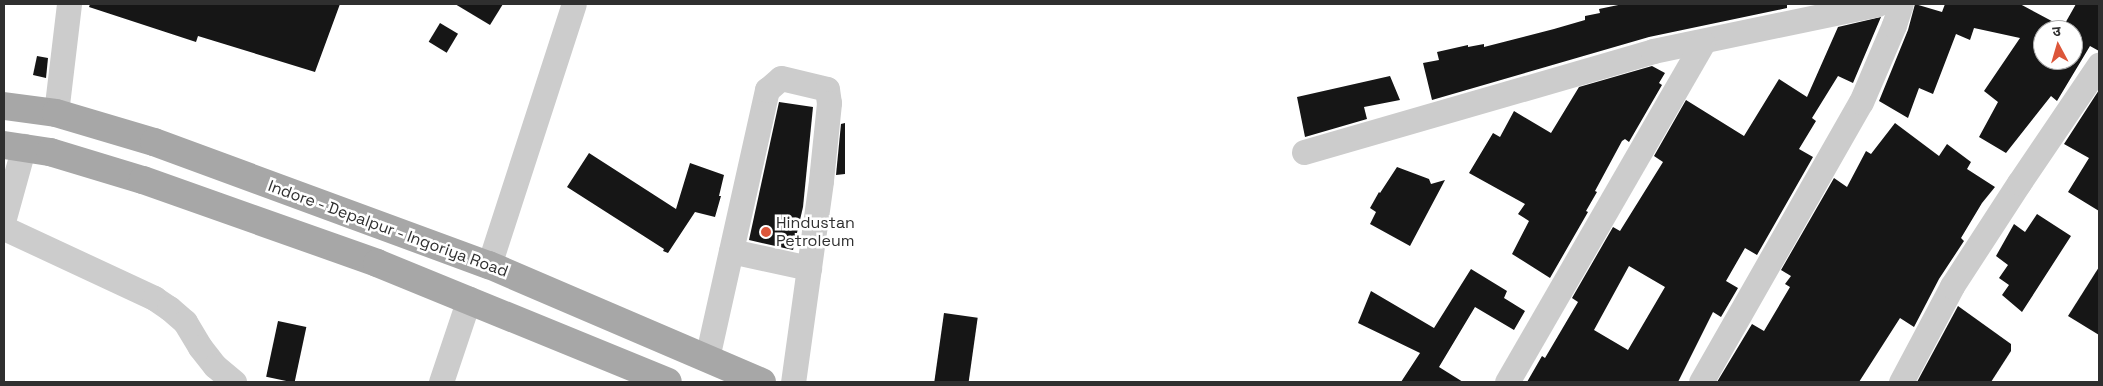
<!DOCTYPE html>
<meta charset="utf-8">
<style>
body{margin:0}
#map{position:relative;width:2103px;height:386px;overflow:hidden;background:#fff;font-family:"Space Grotesk","Noto Sans Devanagari",sans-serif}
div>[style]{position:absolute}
.building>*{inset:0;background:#161616;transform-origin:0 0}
.minor>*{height:25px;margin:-12.5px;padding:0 12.5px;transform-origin:12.5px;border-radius:12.5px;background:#ccc}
.major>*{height:28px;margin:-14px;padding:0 14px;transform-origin:14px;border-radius:14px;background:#a7a7a7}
.dots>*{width:14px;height:14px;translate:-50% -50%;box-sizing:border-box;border:2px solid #fff;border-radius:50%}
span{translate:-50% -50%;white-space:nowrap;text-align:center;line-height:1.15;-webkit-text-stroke:5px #fff;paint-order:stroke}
.poi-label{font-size:16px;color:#2f2f2f}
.left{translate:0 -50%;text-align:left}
.street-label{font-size:16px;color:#2f2f2f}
.frame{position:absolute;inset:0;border:5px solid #2f2f2f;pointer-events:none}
.north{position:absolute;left:2033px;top:20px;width:50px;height:50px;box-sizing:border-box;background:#fff;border:1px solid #acacac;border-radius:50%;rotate:354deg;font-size:14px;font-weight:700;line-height:20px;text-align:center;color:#2f2f2f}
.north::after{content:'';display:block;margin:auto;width:18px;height:22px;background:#dc563a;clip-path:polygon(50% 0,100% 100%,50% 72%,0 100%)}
</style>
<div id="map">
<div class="building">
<div style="clip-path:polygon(90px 4px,340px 4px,315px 72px,198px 36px,196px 42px,89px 7px)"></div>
<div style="clip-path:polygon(455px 4px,503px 4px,490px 25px)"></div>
<div style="clip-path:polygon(1623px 4px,1787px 4px,1787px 8px,1649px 37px,1432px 100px,1423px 63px,1439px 60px,1437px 52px,1468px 45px,1468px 47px,1484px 44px,1484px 47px,1554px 29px,1585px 20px,1585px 16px,1600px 13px,1599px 9px)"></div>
<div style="clip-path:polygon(evenodd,1915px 4px,1942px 12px,1945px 4px,2020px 4px,2063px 27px,2076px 4px,2099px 4px,2099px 51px,2090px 46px,2057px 101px,2051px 96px,2006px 153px,1979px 137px,1998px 102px,1984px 91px,2020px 38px,1974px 28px,1970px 40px,1956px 34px,1933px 94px,1919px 88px,1908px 118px,1879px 101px,1908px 30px,1915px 4px,2043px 30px,2073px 30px,2073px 60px,2043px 60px,2043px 30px)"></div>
<div style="clip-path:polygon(evenodd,1881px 17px,1853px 83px,1838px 76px,1812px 118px,1816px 121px,1799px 149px,1813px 157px,1757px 255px,1745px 248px,1726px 281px,1738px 288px,1721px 317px,1713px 312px,1678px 382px,1527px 382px,1542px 356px,1545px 358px,1578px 302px,1572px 298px,1613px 227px,1620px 231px,1663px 162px,1654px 156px,1686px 100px,1744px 136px,1779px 79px,1807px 97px,1838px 27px,1881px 17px,1629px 266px,1665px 287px,1628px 350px,1594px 330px,1629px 266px)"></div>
<div style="left:440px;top:23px;width:21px;height:22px;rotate:31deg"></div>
<div style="clip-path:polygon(37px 56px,48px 58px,46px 78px,33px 75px)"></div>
<div style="clip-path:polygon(1652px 66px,1665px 73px,1659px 83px,1662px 85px,1629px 142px,1625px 139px,1622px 141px,1595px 191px,1597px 192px,1586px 211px,1588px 212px,1550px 278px,1512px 254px,1529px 221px,1518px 214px,1525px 204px,1469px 173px,1493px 133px,1500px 137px,1514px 111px,1551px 133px,1579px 87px)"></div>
<div style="clip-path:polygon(1390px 76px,1400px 100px,1364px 107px,1367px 119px,1305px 137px,1297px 97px)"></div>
<div style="clip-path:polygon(2099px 90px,2099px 211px,2068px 192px,2089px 158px,2064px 144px)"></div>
<div style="clip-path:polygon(779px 102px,813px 107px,803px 207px,793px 250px,749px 240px)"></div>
<div style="clip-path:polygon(845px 123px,845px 174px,836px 175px,841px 124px)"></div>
<div style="clip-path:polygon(1895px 123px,1939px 156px,1947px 144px,1971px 162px,1967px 169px,1995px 187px,1982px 203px,1961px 238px,1964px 241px,1939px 279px,1914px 327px,1900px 318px,1859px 382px,1717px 382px,1752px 324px,1764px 331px,1790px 287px,1785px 284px,1791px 276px,1781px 270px,1834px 178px,1847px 187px,1866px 151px,1871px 154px)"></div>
<div style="clip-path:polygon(589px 153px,676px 209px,690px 163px,724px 175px,719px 196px,721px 196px,715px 217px,695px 212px,668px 253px,663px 251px,664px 249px,567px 187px)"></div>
<div style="clip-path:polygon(1397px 167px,1429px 179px,1431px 184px,1445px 180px,1410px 246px,1370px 224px,1376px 212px,1370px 208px,1379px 192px,1380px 193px)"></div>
<div style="clip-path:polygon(2037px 214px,2071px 236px,2022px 312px,2002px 295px,2009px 285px,1999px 278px,2008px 265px,1996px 256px,2014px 224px,2025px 232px)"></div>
<div style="clip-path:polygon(2099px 267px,2099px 335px,2068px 316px)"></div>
<div style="clip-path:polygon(1471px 269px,1507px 291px,1504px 298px,1525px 311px,1514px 330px,1475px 307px,1439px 367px,1463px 382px,1401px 382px,1420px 353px,1358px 323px,1371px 291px,1434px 328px)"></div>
<div style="clip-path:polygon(1958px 306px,2011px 344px,2011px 351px,1991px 382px,1917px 382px)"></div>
<div style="left:944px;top:313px;width:34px;height:70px;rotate:8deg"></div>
<div style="left:278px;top:321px;width:29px;height:57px;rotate:12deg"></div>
</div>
<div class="minor">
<div style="left:56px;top:113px;width:110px;rotate:-83.2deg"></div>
<div style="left:1304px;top:152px;width:363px;rotate:-16.1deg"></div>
<div style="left:1653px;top:51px;width:229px;rotate:-11.8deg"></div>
<div style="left:4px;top:218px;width:75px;rotate:-74.5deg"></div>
<div style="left:4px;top:228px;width:166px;rotate:25deg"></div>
<div style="left:154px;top:298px;width:18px;rotate:34deg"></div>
<div style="left:169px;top:308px;width:21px;rotate:41deg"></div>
<div style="left:185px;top:322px;width:29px;rotate:59deg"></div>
<div style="left:200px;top:347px;width:24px;rotate:52deg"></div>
<div style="left:215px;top:366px;width:25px;rotate:40deg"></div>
<div style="left:731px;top:251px;width:80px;rotate:12.3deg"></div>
<div style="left:489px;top:265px;width:274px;rotate:-72deg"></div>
<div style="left:707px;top:358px;width:275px;rotate:-77.4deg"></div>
<div style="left:767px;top:90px;width:18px;rotate:-41deg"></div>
<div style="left:781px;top:78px;width:47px;rotate:13.4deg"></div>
<div style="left:827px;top:89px;width:14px;rotate:82deg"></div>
<div style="left:829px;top:103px;width:78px;rotate:95.9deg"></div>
<div style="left:821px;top:181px;width:203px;rotate:97.9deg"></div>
<div style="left:441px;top:382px;width:88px;rotate:-71.4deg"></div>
<div style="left:1507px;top:382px;width:392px;rotate:-60deg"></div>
<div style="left:1701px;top:382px;width:322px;rotate:-60.3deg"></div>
<div style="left:1861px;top:102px;width:84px;rotate:-66.8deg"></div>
<div style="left:1894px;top:25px;width:22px;rotate:-72deg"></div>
<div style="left:1901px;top:382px;width:109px;rotate:-62deg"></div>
<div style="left:1952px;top:286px;width:123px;rotate:-57deg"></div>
<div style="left:2019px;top:183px;width:143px;rotate:-55.9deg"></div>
</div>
<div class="major">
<div style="left:4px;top:106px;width:52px;rotate:7.7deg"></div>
<div style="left:56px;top:113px;width:102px;rotate:16.5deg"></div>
<div style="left:154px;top:142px;width:357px;rotate:20.2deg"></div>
<div style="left:489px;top:265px;width:297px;rotate:23.2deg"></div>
<div style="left:4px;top:145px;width:47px;rotate:8.7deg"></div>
<div style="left:50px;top:152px;width:97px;rotate:16.8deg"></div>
<div style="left:143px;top:180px;width:248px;rotate:19.5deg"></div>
<div style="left:377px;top:263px;width:314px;rotate:22.2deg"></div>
</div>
<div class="dots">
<div style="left:766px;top:232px;background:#dc563a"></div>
</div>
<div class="poi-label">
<span class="left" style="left:776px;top:232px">Hindustan<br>Petroleum</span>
</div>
<div class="street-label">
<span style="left:388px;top:229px;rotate:20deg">Indore - Depalpur - Ingoriya Road</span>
</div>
<div class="frame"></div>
<div class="north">उ</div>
</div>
